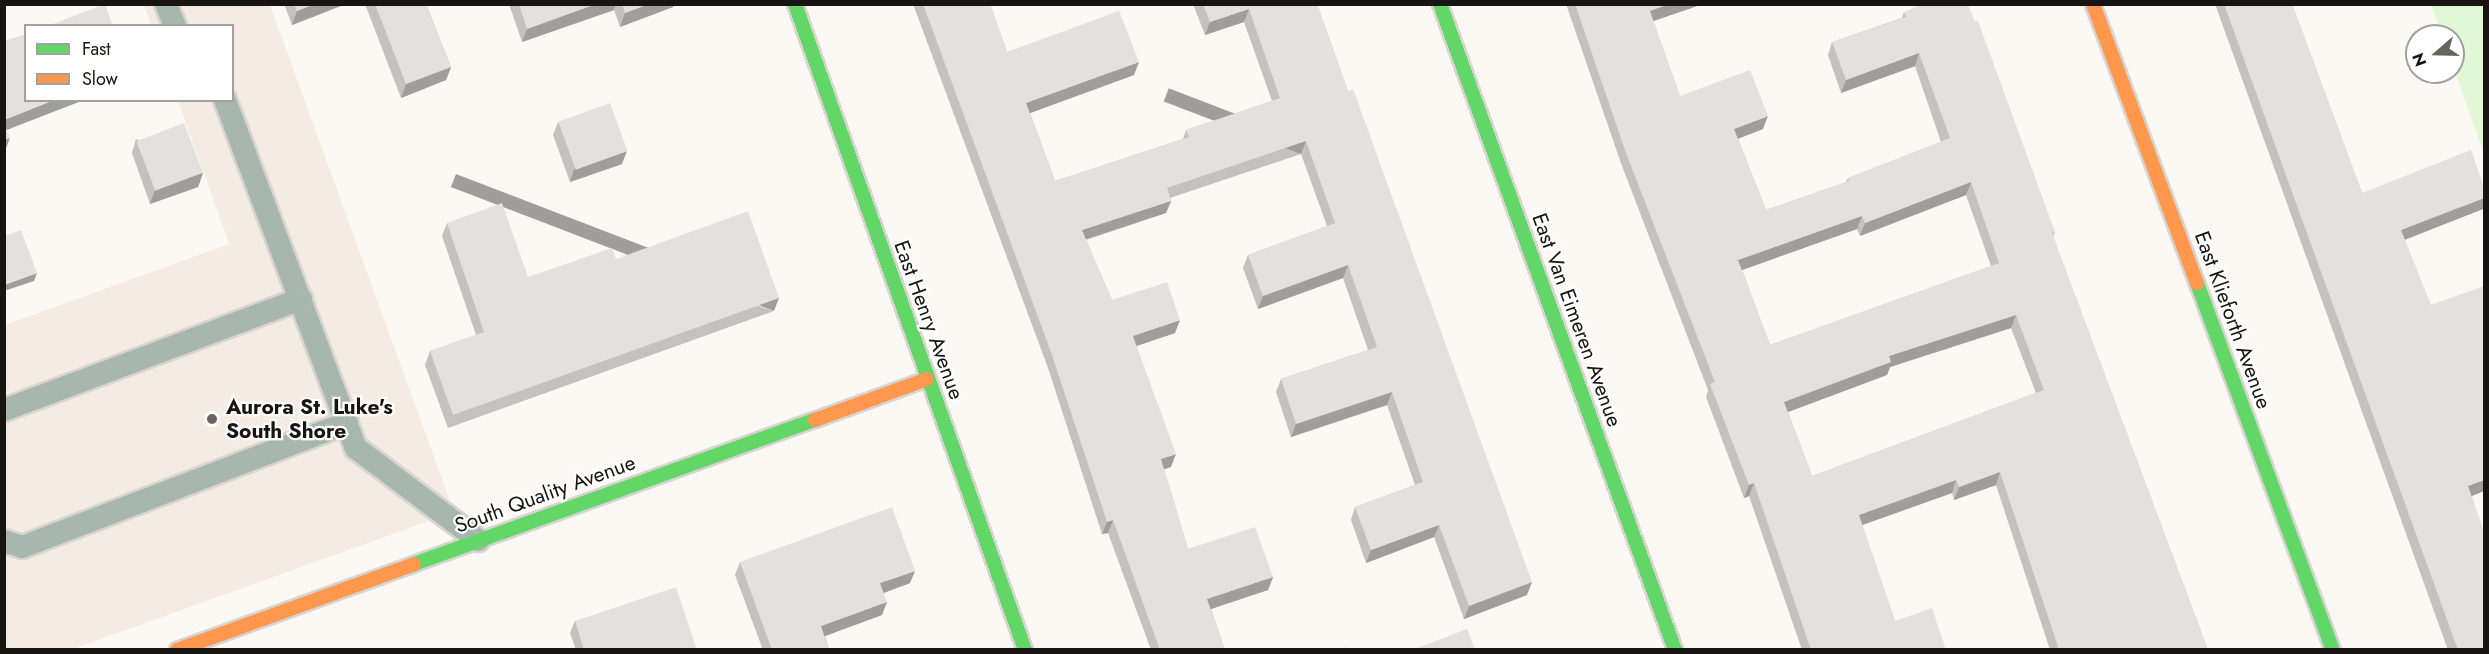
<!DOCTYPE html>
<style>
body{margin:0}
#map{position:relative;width:2489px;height:654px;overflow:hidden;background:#fcf8f4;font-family:Jost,sans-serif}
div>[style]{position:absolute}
.built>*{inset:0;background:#f4ece2}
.green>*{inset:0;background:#e1f7d6}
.roads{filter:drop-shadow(2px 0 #d7d4d1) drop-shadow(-2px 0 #d7d4d1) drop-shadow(0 2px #d7d4d1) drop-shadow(0 -2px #d7d4d1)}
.lane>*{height:22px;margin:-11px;padding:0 11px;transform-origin:11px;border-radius:11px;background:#a8b7ad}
.fast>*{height:14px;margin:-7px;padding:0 7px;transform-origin:7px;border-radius:7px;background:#63d668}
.slow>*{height:14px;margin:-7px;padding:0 7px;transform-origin:7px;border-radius:7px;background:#ff974d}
.wall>*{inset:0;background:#c4c1be}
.shaded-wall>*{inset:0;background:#a09d9b;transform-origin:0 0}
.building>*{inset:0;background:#e4e0dd;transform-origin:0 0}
.dots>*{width:16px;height:16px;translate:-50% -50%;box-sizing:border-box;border:3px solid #fff;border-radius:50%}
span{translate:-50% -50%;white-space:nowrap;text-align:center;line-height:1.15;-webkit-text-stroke:4.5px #fff;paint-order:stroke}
.street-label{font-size:21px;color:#171411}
.poi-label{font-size:21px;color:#171411;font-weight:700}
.left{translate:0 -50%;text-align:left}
.frame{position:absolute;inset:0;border:6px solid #171411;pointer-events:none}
.legend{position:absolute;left:24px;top:24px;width:210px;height:78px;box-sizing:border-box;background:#fff;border:2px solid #a2a1a0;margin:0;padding:8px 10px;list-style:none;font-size:18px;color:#171411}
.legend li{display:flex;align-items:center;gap:12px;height:30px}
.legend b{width:30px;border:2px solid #a2a1a0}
.north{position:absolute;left:2405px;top:24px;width:60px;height:60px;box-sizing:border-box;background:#fff;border:2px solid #a2a1a0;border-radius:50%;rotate:250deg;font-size:16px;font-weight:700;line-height:24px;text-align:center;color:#171411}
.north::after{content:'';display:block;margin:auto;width:21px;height:27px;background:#676460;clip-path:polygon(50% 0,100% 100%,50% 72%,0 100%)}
</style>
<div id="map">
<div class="built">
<div style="clip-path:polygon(144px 5px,270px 5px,454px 512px,73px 649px,5px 650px,5px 325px,229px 244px,178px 101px,232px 100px,232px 26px,151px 25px)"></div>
</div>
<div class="green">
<div style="clip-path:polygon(2431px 5px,2484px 5px,2484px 154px,2453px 66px,2453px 36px,2442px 36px)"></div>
</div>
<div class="roads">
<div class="lane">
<div style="left:166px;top:4px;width:24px;rotate:68deg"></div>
<div style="left:225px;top:100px;width:372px;rotate:69.4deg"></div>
<div style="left:356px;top:448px;width:153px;rotate:37deg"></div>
<div style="left:4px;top:410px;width:317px;rotate:-20.5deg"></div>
<div style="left:4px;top:541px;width:19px;rotate:18deg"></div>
<div style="left:22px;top:547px;width:348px;rotate:-20.9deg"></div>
</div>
<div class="fast">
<div style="left:795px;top:4px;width:686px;rotate:70.4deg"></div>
<div style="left:1440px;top:4px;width:687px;rotate:70.01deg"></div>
<div style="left:2197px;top:283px;width:391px;rotate:69.7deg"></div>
<div style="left:414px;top:564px;width:426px;rotate:-19.8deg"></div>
</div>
<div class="slow">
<div style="left:2093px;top:4px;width:298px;rotate:69.6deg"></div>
<div style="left:815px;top:420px;width:119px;rotate:-20.1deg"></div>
<div style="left:177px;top:650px;width:252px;rotate:-19.9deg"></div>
</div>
</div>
<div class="wall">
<div style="clip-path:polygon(284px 4px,346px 4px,292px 25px)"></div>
<div style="clip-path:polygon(365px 4px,426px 4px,451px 67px,446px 80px,401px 98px)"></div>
<div style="clip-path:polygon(509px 4px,674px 4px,673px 7px,620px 27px,614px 10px,522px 42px)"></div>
<div style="clip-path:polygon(913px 4px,990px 4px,1007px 52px,1134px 75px,1030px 113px,1055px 181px,1183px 139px,1186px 130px,1272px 101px,1244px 22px,1205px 35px,1193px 4px,1317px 4px,1527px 595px,1464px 619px,1434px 537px,1366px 563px,1351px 520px,1355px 507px,1415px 485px,1387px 405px,1291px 437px,1276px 392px,1281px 379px,1368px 350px,1343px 278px,1258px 309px,1243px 268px,1248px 255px,1327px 226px,1301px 154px,1170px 198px,1171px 201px,1166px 213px,1086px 240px,1112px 300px,1175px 333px,1136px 346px,1171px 467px,1164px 469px,1188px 549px,1273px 577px,1268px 590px,1211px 609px,1225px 650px,1151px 650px,1108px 533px,1102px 534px,1048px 368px)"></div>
<div style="clip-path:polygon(evenodd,1566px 4px,1703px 4px,1653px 21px,1680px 96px,1763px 129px,1738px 139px,1766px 210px,1846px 182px,1848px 178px,1941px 142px,1915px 66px,1841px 93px,1828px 55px,1832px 42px,1902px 18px,1904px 12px,2055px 232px,2053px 237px,2208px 650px,2050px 650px,1996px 485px,1954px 500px,1952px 493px,1862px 525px,1895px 621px,1946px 650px,1802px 650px,1749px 496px,1744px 498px,1706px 397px,1708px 390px,1622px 166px,1566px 4px,1966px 195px,1991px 266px,1770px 345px,1742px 270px,1857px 229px,1860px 236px,1966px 195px,1566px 4px,2011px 328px,2036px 393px,1812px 476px,1788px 412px,1887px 375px,1890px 367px,2011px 328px)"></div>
<div style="clip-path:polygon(2215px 4px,2292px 4px,2362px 193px,2483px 209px,2405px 240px,2484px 491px,2472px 496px,2484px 650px,2448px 650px)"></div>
<div style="clip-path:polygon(558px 122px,622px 164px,570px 182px,553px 135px)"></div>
<div style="clip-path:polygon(136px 139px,203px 173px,198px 187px,150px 204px,132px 153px)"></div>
<div style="clip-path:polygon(447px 223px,528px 277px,616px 259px,774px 311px,448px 428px,425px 365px,430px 351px,476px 335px,442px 236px)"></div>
<div style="clip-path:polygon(740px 562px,910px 583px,884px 593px,882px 615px,825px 636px,829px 650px,763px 650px,735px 575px)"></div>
<div style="clip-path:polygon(575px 621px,697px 650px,576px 650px,570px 633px)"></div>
</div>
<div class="shaded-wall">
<div style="clip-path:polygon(315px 4px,346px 4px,292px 25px,297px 11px)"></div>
<div style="clip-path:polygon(596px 4px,616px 4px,614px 10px,522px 42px,527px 29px)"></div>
<div style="clip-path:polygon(649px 4px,674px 4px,673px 7px,620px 27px,625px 13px)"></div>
<div style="clip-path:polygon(1669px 4px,1703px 4px,1645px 24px,1650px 11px)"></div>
<div style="clip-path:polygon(1249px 9px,1244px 22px,1205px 35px,1210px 22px)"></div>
<div style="clip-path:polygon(1919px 53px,1915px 66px,1841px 93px,1846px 80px)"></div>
<div style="clip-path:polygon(1139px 62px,1134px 75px,1022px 116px,1026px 103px)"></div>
<div style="clip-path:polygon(451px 67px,446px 80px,401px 98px,406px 84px)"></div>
<div style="clip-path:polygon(54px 100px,84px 100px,4px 131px,4px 120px)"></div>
<div style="clip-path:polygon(1768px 116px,1763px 129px,1729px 142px,1734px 129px)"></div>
<div style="clip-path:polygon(10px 138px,5px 151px,4px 140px)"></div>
<div style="left:1306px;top:141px;width:14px;height:147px;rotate:111deg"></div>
<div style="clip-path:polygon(627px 151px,622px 164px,570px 182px,574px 169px)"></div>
<div style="clip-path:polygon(203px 173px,198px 187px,150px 204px,155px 190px)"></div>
<div style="clip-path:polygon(1971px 182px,1966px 195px,1860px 236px,1865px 223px)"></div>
<div style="clip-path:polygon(2484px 198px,2484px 206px,2483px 209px,2396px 243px,2401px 230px)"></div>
<div style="clip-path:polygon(1171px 201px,1166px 213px,1077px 242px,1082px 230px)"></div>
<div style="clip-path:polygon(1862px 216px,1857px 229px,1734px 273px,1738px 260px)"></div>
<div style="clip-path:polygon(1348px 265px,1343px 278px,1258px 309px,1263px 296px)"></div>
<div style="clip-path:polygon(37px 273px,34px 281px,4px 291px,4px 285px)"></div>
<div style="left:779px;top:298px;width:14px;height:346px;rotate:111deg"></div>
<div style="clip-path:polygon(2016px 315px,2011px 328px,1890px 367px,1887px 375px,1780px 415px,1784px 402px,1889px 356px)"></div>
<div style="clip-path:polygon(1180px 320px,1175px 333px,1128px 349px,1133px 336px)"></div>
<div style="clip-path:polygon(1392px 392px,1387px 405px,1291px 437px,1296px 424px)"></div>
<div style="clip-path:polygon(1176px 454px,1171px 467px,1156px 472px,1161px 459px)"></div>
<div style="clip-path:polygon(2000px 472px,1996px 485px,1954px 500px,1959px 487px)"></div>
<div style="clip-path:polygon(1956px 480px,1952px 493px,1854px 528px,1859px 515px)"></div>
<div style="clip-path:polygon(2484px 480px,2484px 491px,2464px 499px,2468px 486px)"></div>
<div style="clip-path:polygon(1754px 483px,1749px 496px,1744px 498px,1749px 485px)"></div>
<div style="clip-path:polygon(1113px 520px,1108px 533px,1102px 534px,1107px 522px)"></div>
<div style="clip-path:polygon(1439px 525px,1434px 537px,1366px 563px,1371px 550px)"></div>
<div style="clip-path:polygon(915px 571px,910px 583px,875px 596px,880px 583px)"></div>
<div style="clip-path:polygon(1273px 577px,1268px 590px,1202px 612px,1207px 599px)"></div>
<div style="clip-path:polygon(1532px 582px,1527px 595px,1464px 619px,1469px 606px)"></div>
<div style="clip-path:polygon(887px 602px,882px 615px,817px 639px,821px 626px)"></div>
</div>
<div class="building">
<div style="clip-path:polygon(105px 4px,113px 26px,48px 26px)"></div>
<div style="clip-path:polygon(294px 4px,315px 4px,297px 11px)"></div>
<div style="clip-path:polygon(375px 4px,426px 4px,451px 67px,406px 84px)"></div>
<div style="clip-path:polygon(519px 4px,596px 4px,527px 29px)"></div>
<div style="clip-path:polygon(622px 4px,649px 4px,625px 13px)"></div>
<div style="clip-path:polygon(923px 4px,990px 4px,1007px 52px,1119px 11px,1139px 62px,1026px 103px,1055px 181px,1189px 137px,1186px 130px,1280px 98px,1249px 9px,1210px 22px,1203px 4px,1317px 4px,1348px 91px,1353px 89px,1532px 582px,1469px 606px,1439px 525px,1371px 550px,1355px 507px,1423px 482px,1392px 392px,1296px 424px,1281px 379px,1377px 347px,1348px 265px,1263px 296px,1248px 255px,1335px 223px,1306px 141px,1167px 188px,1171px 201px,1082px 230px,1112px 300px,1167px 282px,1180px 320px,1133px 336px,1176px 454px,1161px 459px,1188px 549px,1255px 527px,1273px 577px,1207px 599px,1225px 650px,1160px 650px,1113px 520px,1107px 522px,1052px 355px)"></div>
<div style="clip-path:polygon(evenodd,1575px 4px,1669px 4px,1650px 11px,1680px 96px,1750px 70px,1768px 116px,1734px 129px,1766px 210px,1849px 181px,1848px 178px,1950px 138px,1919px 53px,1846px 80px,1832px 42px,1906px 17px,1904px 12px,1923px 4px,1968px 4px,1975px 22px,1978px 21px,2055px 232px,2052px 233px,2208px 650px,2051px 650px,2058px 647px,2000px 472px,1959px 487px,1956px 480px,1859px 515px,1895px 621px,1932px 608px,1946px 650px,1811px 650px,1754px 483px,1749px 485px,1710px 384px,1715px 382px,1626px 153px,1575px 4px,1971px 182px,1999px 263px,1770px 345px,1738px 260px,1862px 216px,1865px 223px,1971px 182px,1575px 4px,2016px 315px,2044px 390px,1812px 476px,1784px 402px,1891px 362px,1889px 356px,2016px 315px)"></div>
<div style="clip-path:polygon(2224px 4px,2292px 4px,2362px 193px,2471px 150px,2484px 187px,2484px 198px,2401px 230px,2431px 305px,2484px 286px,2484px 480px,2468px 486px,2484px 532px,2484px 650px,2458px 650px)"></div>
<div style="clip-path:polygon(26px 34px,26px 100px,54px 100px,4px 120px,4px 41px)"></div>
<div style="left:610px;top:103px;width:51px;height:55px;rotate:70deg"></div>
<div style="clip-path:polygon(4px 123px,10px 138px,4px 140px)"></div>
<div style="left:184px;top:123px;width:53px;height:51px;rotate:69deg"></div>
<div style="clip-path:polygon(502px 203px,528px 277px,612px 248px,616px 259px,748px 211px,779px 298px,453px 415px,430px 351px,484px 332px,447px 223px)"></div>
<div style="clip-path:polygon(21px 230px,37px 273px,4px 285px,4px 236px)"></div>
<div style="clip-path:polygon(892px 507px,915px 571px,880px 583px,887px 602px,821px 626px,829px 650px,772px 650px,740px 562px)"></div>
<div style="clip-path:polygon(676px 587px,697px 650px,584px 650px,575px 621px)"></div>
<div style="clip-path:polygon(1467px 629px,1475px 650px,1412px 650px)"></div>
<div style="clip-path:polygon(1346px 647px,1347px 650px,1337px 650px)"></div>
</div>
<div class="dots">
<div style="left:212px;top:419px;background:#676460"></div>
</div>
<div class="street-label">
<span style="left:929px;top:320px;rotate:70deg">East Henry Avenue</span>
<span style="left:1577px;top:320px;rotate:70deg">East Van Eimeren Avenue</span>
<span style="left:2233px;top:320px;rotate:70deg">East Klieforth Avenue</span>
<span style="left:545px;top:494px;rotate:-20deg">South Quality Avenue</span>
</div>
<div class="poi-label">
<span class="left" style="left:226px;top:419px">Aurora St. Luke's<br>South Shore</span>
</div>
<div class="frame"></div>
<ul class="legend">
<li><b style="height:8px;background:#63d668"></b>Fast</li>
<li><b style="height:8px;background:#ff974d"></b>Slow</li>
</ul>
<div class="north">N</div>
</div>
